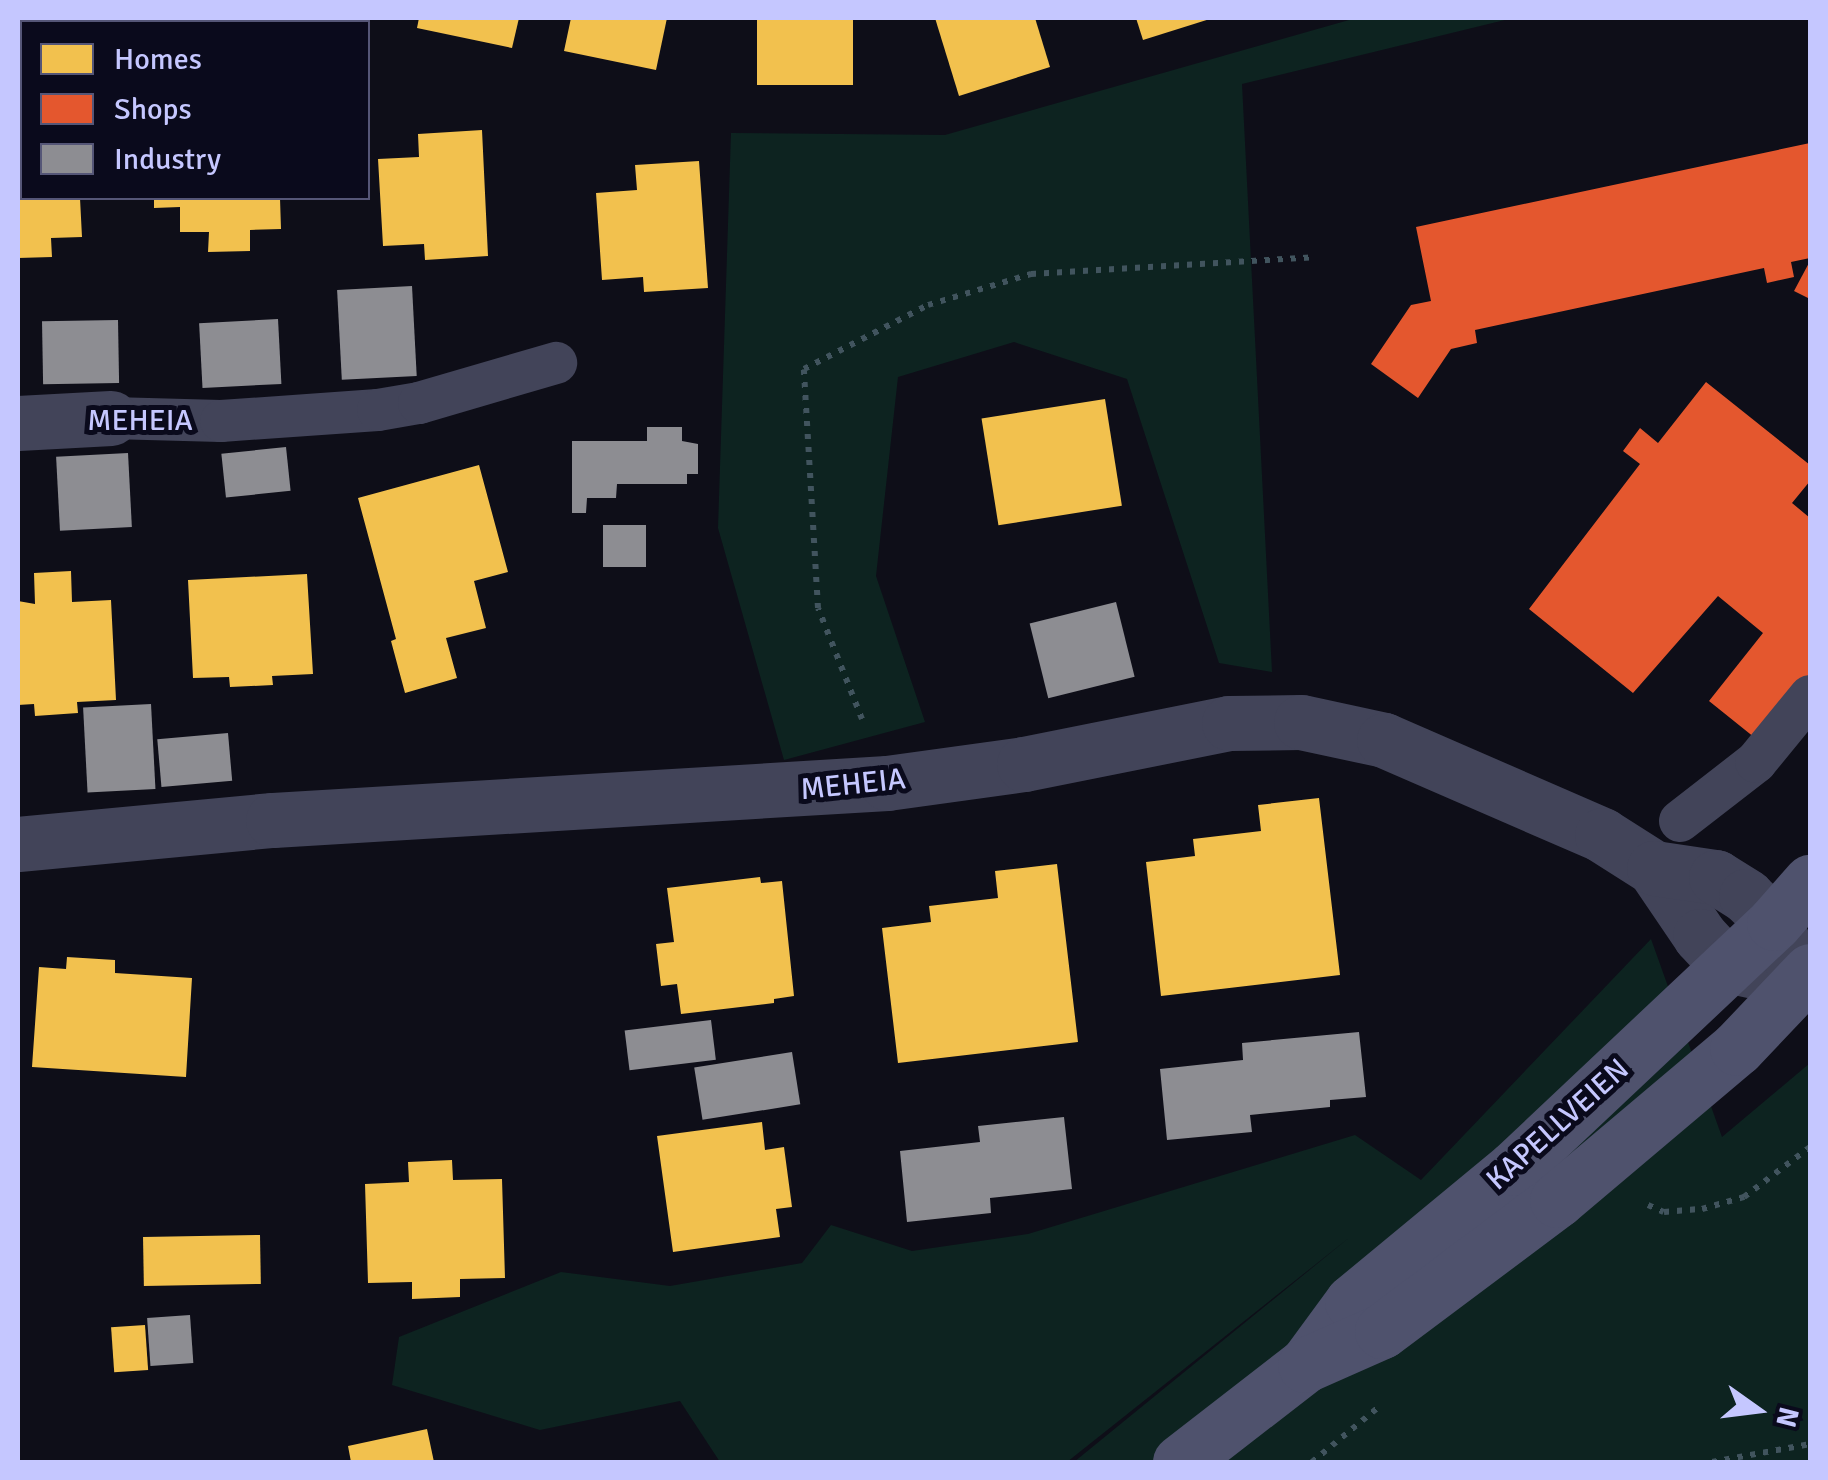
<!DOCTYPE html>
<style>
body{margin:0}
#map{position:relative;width:1828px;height:1480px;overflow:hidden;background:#0e0e18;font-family:Signika,sans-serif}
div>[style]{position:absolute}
.green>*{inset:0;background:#0d2320}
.homes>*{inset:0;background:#f2c14e;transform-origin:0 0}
.shops>*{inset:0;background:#e4572e}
.industry>*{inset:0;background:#8d8d92;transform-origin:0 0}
.path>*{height:6px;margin-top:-3px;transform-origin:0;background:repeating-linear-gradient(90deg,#41545e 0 5px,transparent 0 13px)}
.service>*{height:42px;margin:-21px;padding:0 21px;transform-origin:21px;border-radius:21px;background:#424459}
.minor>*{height:55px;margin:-27.5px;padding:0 27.5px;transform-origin:27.5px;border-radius:27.5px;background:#424459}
.secondary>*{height:55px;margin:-27.5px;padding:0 27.5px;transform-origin:27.5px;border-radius:27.5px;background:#4f526d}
span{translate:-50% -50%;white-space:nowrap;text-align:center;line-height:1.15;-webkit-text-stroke:10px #0a0a1c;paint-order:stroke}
.street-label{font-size:30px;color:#c5c7ff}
.frame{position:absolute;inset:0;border:20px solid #c5c7ff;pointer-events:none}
.legend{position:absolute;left:20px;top:20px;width:350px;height:180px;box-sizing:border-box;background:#0a0a1c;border:2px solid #555677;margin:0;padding:12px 18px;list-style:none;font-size:30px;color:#c5c7ff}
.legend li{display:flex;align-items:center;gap:20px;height:50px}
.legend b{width:50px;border:2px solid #555677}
.north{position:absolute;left:1708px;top:1360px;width:100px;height:100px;-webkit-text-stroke:8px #0a0a1c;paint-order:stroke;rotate:104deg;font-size:28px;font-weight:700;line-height:40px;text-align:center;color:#c5c7ff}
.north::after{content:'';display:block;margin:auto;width:35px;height:45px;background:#c5c7ff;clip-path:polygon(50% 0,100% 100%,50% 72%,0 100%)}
</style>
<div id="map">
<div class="green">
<div style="clip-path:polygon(1356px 18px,1513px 18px,1242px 84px,1272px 672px,1219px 663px,1127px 379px,1014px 342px,898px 377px,876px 576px,925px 722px,784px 760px,718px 528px,731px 133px,945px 135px)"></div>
<div style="clip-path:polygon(1651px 939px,1722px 1137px,1810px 1063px,1810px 1462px,1074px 1462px,1350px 1237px,1067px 1462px,720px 1462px,680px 1401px,540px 1430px,392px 1385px,399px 1337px,561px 1272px,670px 1286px,802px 1263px,831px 1225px,912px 1251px,1028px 1234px,1355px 1135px,1421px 1180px)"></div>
</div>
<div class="homes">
<div style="clip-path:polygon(419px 18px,519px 18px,512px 48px,417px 28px)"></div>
<div style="clip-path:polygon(571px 18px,667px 18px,656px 70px,564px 51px)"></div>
<div style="left:757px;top:18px;width:96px;height:67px"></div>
<div style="clip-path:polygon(935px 18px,1035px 18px,1050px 67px,959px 96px)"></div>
<div style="clip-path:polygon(1136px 18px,1213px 18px,1143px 40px)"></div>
<div style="clip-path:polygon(482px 130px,488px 256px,425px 260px,424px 244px,383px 246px,378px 159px,419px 157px,418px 134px)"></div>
<div style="clip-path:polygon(18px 148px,22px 148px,22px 198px,80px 198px,82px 237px,51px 238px,52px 257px,18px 258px)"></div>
<div style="clip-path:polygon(699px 161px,708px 288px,644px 292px,643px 277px,602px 280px,596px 193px,637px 190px,635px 165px)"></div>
<div style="clip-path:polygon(154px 198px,280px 198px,281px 229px,250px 230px,250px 251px,208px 252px,209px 232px,180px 232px,180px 207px,154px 208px)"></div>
<div style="left:1105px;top:399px;width:108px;height:125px;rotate:81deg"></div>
<div style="clip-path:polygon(479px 465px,508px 572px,474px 581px,486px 628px,446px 638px,457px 678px,405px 693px,391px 641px,396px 639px,358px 498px)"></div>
<div style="clip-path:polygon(71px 571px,72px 602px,111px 600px,116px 700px,77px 702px,78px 713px,35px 716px,34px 704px,18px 705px,18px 601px,35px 604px,34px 573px)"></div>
<div style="clip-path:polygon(307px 574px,313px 674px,272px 676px,273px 685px,230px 687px,229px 677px,193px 678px,188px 580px)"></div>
<div style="clip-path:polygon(1319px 798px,1340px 975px,1161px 996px,1146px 862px,1195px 856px,1193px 839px,1261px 831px,1258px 805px)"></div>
<div style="clip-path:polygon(1057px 864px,1078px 1042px,898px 1063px,882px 928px,931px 922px,929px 906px,998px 898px,995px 871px)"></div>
<div style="clip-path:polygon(760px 877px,761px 883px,782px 881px,794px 996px,774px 999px,774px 1003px,681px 1014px,677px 984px,661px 986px,656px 944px,674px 942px,667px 888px)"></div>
<div style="clip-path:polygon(67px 957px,115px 960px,115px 973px,192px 978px,186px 1077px,32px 1067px,39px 967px,66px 969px)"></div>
<div style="clip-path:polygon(762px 1122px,765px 1150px,784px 1147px,792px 1207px,776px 1209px,780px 1237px,673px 1252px,657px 1136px)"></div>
<div style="clip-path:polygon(452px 1160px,453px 1180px,502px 1179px,505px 1278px,460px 1279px,460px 1297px,412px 1299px,412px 1282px,368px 1283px,365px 1184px,409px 1182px,408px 1162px)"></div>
<div style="left:260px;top:1235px;width:49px;height:117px;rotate:89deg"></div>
<div style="left:145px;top:1325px;width:45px;height:34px;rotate:86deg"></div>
<div style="clip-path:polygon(427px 1429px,434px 1462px,351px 1462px,348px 1446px)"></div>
</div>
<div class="shops">
<div style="clip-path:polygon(1810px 143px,1810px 258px,1791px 262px,1794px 277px,1767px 283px,1764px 268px,1475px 330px,1477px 343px,1451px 349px,1418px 398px,1371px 364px,1411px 305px,1431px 301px,1416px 227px)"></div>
<div style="clip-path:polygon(1810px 261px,1810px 299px,1794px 291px)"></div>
<div style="clip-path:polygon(1706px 382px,1810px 465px,1810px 481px,1792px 503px,1810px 518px,1810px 719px,1780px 758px,1709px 701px,1763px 633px,1718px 596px,1633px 693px,1529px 609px,1640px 464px,1623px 451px,1640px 428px,1658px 443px)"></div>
</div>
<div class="industry">
<div style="left:412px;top:286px;width:90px;height:75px;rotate:87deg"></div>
<div style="left:278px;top:319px;width:65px;height:79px;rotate:87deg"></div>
<div style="left:118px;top:320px;width:63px;height:76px;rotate:89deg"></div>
<div style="clip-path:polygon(647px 427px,682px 427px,682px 441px,698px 444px,698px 474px,687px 474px,687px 484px,617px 484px,616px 498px,587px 498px,586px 513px,572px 513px,572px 441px,647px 441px)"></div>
<div style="left:286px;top:447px;width:44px;height:65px;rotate:84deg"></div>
<div style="left:128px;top:453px;width:74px;height:72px;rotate:87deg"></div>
<div style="left:603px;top:525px;width:43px;height:42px"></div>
<div style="left:1116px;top:602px;width:77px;height:89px;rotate:76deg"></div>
<div style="left:151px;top:704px;width:85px;height:68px;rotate:87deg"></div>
<div style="left:228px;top:733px;width:48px;height:71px;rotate:85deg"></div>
<div style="left:711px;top:1020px;width:40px;height:87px;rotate:83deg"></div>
<div style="clip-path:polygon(1359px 1032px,1366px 1097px,1330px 1100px,1330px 1107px,1250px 1115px,1252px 1132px,1167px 1140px,1160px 1069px,1243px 1060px,1242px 1043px)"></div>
<div style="left:792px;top:1052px;width:53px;height:99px;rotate:81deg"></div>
<div style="clip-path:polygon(1064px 1117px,1072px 1189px,990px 1198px,991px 1213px,907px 1222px,900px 1151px,980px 1142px,978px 1126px)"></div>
<div style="left:190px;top:1315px;width:48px;height:43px;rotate:86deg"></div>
</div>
<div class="path">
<div style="left:862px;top:719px;width:119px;rotate:-111.6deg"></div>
<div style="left:818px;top:608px;width:239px;rotate:-93.4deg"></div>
<div style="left:804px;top:369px;width:140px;rotate:-27.3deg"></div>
<div style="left:928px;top:305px;width:108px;rotate:-16.8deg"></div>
<div style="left:1031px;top:274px;width:284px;rotate:-3.4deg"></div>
<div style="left:1648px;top:1205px;width:17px;rotate:24deg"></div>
<div style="left:1664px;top:1212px;width:38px;rotate:-5deg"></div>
<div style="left:1702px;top:1209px;width:44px;rotate:-15.9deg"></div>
<div style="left:1744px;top:1197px;width:83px;rotate:-37.1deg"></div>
<div style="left:1312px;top:1462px;width:88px;rotate:-39.5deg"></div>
<div style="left:1712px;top:1462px;width:100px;rotate:-10.4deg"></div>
</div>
<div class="service">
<div style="left:111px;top:418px;width:110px;rotate:1.6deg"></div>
<div style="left:221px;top:421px;width:157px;rotate:-4deg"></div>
<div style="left:378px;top:410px;width:42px;rotate:-9.7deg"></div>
<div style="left:419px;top:403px;width:143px;rotate:-16.3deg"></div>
<div style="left:1680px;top:821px;width:96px;rotate:-37.8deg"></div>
<div style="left:1756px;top:762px;width:85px;rotate:-50.7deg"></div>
</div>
<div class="minor">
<div style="left:18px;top:423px;width:93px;rotate:-3.1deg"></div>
<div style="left:18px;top:844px;width:256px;rotate:-5.4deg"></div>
<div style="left:273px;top:820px;width:615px;rotate:-3.45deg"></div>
<div style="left:887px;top:783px;width:138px;rotate:-7.9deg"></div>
<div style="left:1024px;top:764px;width:209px;rotate:-11.3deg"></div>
<div style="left:1229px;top:723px;width:72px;rotate:-0.8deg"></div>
<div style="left:1301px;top:722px;width:85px;rotate:12.2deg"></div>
<div style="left:1384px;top:740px;width:238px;rotate:23.5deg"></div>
<div style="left:1602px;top:835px;width:62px;rotate:32.4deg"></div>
<div style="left:1654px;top:868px;width:82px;rotate:55.9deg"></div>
<div style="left:1700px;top:936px;width:40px;rotate:47deg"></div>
<div style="left:1727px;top:965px;width:76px;rotate:12.2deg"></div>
<div style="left:1654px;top:868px;width:63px;rotate:8.3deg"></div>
<div style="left:1716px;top:877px;width:36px;rotate:32deg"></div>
<div style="left:1746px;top:896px;width:39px;rotate:44deg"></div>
<div style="left:1774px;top:923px;width:45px;rotate:65.1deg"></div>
</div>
<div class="secondary">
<div style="left:1308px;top:1362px;width:74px;rotate:-53.7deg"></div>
<div style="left:1352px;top:1302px;width:210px;rotate:-39.6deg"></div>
<div style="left:1514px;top:1168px;width:357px;rotate:-43.3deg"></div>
<div style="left:1774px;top:923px;width:55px;rotate:-48.7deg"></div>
<div style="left:1180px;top:1462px;width:158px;rotate:-37.8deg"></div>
<div style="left:1305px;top:1365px;width:84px;rotate:-23.8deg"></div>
<div style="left:1382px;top:1331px;width:219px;rotate:-36.8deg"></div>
<div style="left:1557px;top:1200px;width:236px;rotate:-40.2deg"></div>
<div style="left:1737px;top:1048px;width:106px;rotate:-46.5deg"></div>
</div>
<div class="street-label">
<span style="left:140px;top:421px">MEHEIA</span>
<span style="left:853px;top:785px;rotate:-6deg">MEHEIA</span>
<span style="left:1558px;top:1125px;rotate:-42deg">KAPELLVEIEN</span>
</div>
<div class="frame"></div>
<ul class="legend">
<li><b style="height:28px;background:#f2c14e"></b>Homes</li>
<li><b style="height:28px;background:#e4572e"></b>Shops</li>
<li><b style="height:28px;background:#8d8d92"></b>Industry</li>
</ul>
<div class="north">N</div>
</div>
